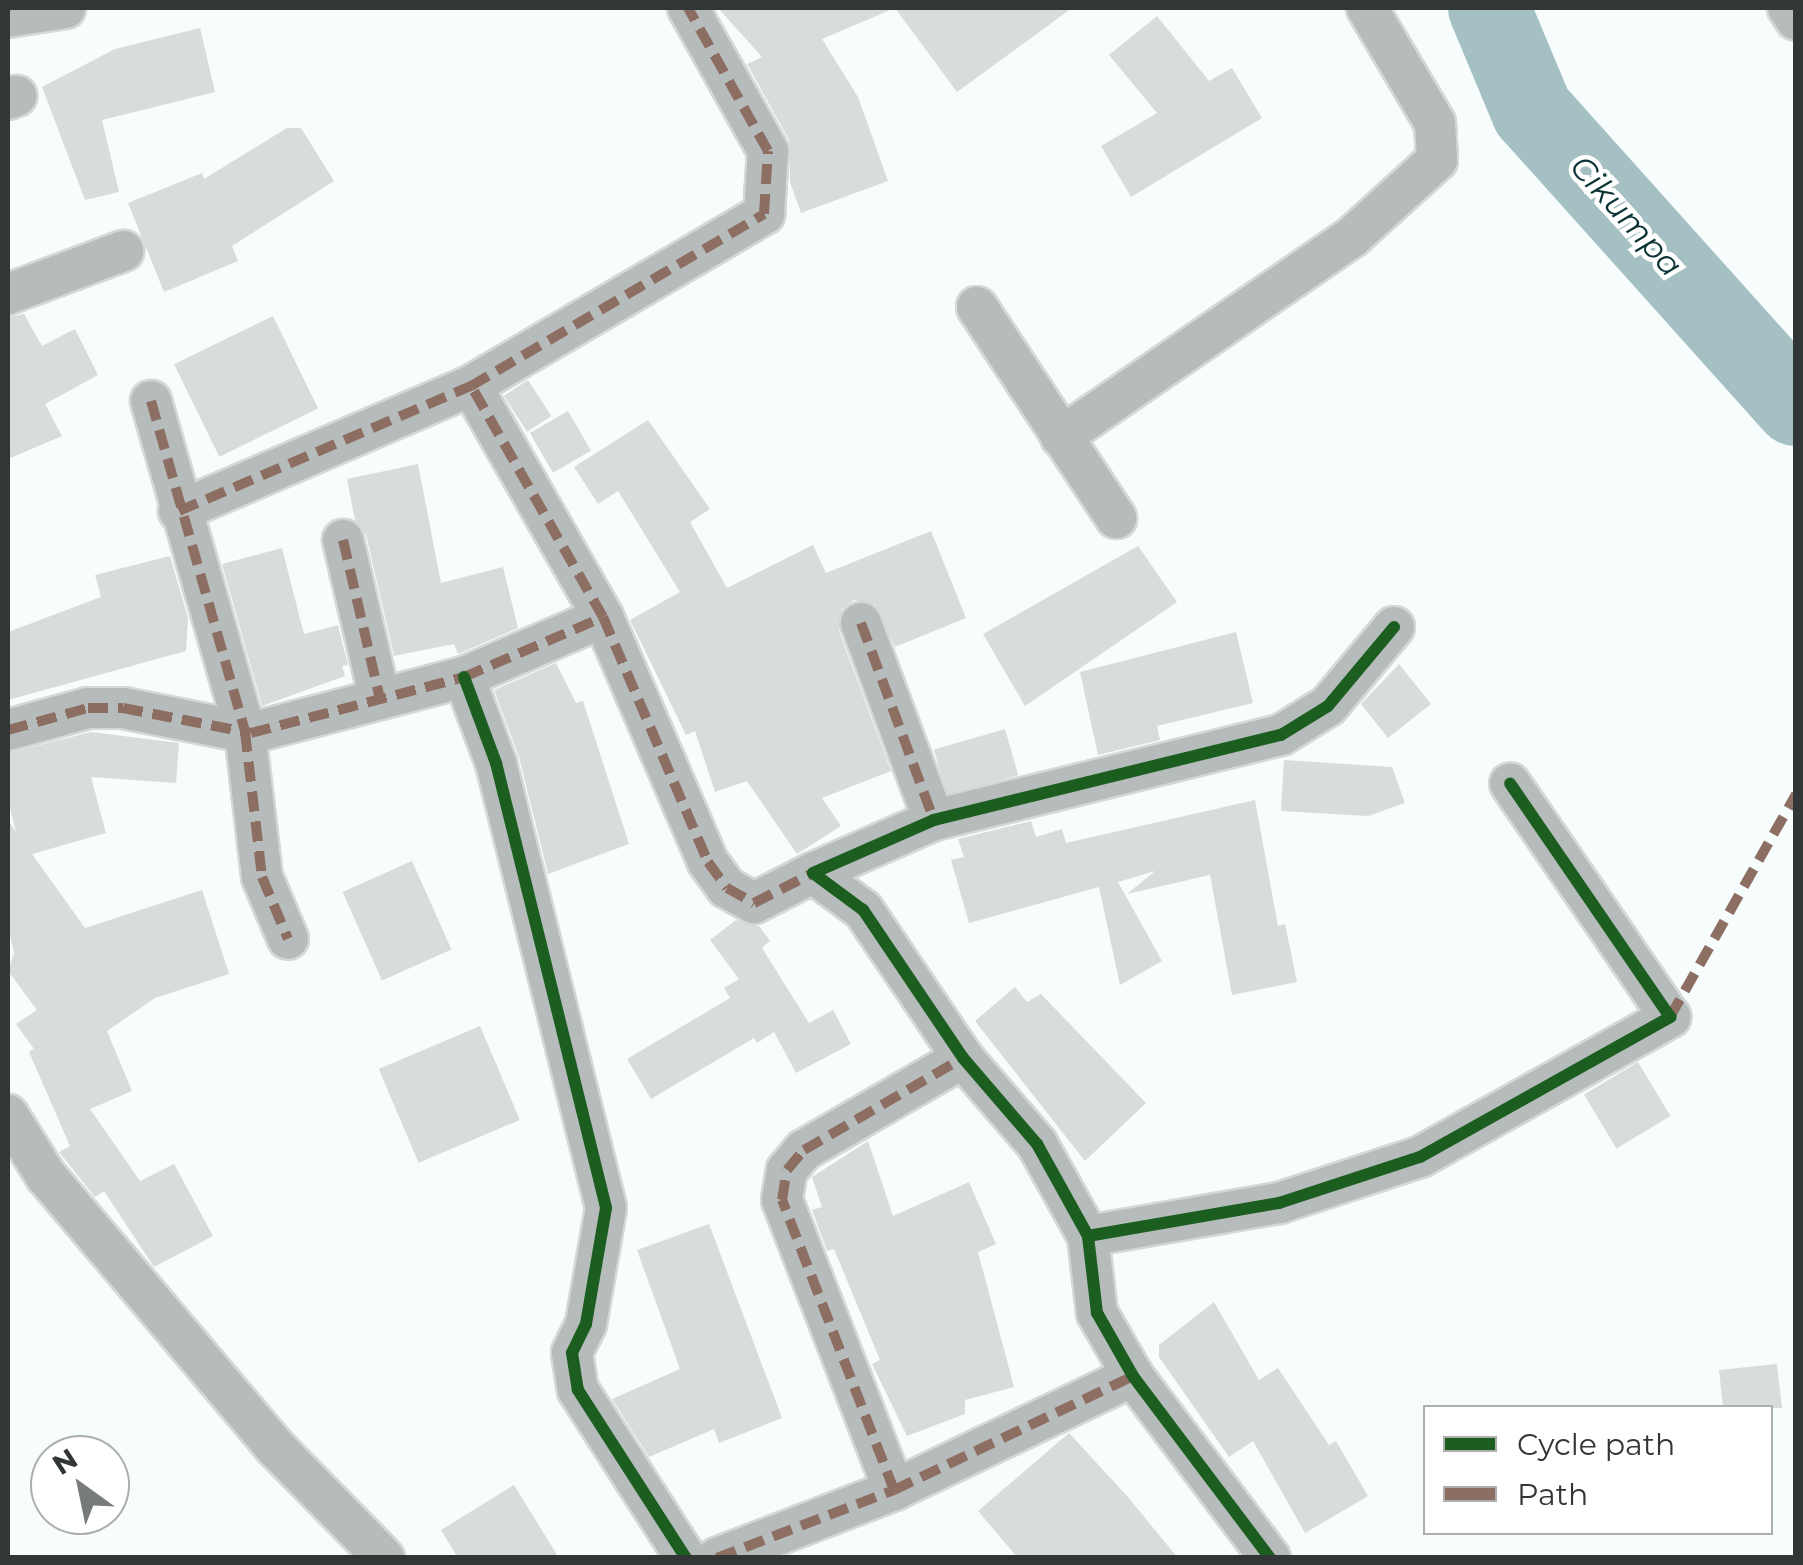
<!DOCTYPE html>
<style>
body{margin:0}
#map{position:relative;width:1803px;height:1565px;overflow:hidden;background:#f7fcfc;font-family:Montserrat,sans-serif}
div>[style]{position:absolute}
.river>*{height:82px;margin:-41px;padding:0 41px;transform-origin:41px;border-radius:41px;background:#a4c0c3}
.building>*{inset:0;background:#d8dcdd;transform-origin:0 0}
.roads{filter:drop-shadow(2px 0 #d4d8d8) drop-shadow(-2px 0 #d4d8d8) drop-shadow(0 2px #d4d8d8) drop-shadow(0 -2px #d4d8d8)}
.minor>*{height:40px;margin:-20px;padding:0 20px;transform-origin:20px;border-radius:20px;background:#b6bbbb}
.quiet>*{height:10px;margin-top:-5px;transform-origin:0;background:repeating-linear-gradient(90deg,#8d6e63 0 20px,transparent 0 30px)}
.cycleway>*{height:12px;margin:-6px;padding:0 6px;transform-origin:6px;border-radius:6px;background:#1b5e20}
span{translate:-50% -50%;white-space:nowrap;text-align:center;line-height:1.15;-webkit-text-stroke:9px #fff;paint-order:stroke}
.water-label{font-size:32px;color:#0b3336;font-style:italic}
.frame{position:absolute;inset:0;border:10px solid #323636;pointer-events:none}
.legend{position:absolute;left:1423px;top:1405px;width:350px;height:130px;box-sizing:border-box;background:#fff;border:2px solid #adafaf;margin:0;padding:12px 18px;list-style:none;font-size:30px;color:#323636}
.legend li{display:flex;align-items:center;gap:20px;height:50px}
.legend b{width:50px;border:2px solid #adafaf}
.north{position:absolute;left:30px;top:1435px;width:100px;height:100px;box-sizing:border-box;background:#fff;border:2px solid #adafaf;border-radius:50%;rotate:327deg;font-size:28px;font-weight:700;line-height:40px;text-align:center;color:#323636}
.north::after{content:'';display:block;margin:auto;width:35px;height:45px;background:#777b7b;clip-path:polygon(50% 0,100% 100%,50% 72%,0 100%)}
</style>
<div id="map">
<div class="river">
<div style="left:1489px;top:8px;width:112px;rotate:67.3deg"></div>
<div style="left:1532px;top:111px;width:395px;rotate:48.1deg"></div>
</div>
<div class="building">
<div style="clip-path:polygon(718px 8px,1072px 8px,957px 92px,895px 8px,822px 39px,858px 97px,888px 181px,801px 213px,790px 182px,789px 140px,747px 64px,762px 57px)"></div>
<div style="clip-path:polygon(1157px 16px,1209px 81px,1232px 68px,1262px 118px,1131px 197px,1101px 146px,1157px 113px,1109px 55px)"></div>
<div style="clip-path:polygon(200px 28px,215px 92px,102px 120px,119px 192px,85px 200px,42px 87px,115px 49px)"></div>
<div style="clip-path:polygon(287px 128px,301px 128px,334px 181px,232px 246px,238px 261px,164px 292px,128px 203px,202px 173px,204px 179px)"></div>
<div style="clip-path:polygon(24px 314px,42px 346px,75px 329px,98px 375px,45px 404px,62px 436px,8px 459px,8px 317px)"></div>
<div style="left:273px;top:316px;width:103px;height:110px;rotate:64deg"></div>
<div style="left:528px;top:380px;width:43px;height:29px;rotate:57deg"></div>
<div style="left:568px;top:411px;width:46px;height:44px;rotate:60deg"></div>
<div style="clip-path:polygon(648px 420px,710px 509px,690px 522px,727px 588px,813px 545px,826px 573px,931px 531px,966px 618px,895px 647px,875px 604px,854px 600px,842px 609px,839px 631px,891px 771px,822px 798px,841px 826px,797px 854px,747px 781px,715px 792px,695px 731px,686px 735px,630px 620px,680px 592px,618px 491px,598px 504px,574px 467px)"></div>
<div style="clip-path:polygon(418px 464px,441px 583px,503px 567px,518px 628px,458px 654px,454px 644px,394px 656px,366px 535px,355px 520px,347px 479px)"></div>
<div style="clip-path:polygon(1138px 546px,1177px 602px,1025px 706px,983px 634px)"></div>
<div style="clip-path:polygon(282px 548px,304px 634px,338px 625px,348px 665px,342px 666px,345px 676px,262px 706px,222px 564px)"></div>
<div style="clip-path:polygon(170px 556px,188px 618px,186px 651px,8px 700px,8px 632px,101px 597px,95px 575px)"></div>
<div style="clip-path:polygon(1236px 632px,1253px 703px,1157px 726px,1160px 740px,1098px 755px,1080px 672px)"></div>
<div style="clip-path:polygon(556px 663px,576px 703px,583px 701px,629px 844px,548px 874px,519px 757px,494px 690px)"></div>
<div style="clip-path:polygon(1399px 664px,1431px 704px,1388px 738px,1361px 704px)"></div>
<div style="left:1005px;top:729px;width:48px;height:74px;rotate:74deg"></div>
<div style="clip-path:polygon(91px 732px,179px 743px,176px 783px,91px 777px,106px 833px,32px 854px,85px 928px,202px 890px,229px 974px,155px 998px,107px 1031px,132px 1091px,90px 1109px,140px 1181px,174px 1164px,213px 1236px,154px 1267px,104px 1191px,95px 1197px,59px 1152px,70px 1146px,29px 1052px,34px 1049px,16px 1024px,37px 1010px,8px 971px,14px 953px,8px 926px,8px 820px,16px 832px,8px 800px,8px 753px)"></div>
<div style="clip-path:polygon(1284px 760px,1392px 767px,1405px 803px,1368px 816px,1281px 811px)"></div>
<div style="clip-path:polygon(1255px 800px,1278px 926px,1285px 924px,1297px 982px,1232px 995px,1210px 875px,1127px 894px,1155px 871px,1118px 882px,1162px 961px,1120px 985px,1099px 887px,969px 923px,951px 860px,964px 857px,958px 839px,1031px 821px,1036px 837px,1062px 829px,1066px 843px)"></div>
<div style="left:412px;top:861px;width:97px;height:76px;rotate:66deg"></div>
<div style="clip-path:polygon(736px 920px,759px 926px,770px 941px,762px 948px,809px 1023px,833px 1010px,851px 1044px,796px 1073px,774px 1032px,757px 1043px,754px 1038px,651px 1099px,627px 1059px,730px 998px,724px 988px,739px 979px,710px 940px)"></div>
<div style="clip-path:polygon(1015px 987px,1027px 1002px,1041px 994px,1146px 1103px,1085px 1161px,975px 1021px)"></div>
<div style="left:480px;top:1026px;width:102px;height:110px;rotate:67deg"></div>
<div style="left:1638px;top:1062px;width:63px;height:63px;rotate:59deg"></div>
<div style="clip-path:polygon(868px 1141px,893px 1216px,969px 1182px,996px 1244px,978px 1252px,1014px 1387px,965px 1400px,965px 1414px,907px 1436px,872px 1364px,880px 1360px,834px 1249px,827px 1251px,812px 1210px,822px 1207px,812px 1177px)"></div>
<div style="clip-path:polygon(709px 1224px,782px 1418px,719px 1443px,714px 1429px,649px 1457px,612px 1399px,680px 1369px,637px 1250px)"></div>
<div style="clip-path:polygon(1214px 1302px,1259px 1380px,1278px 1368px,1329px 1445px,1336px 1441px,1368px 1496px,1305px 1533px,1253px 1441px,1229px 1457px,1159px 1357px,1159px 1345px)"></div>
<div style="clip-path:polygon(1777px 1364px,1782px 1408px,1723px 1408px,1719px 1370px)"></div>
<div style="clip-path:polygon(1069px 1433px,1127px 1496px,1178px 1558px,1018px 1558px,978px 1511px)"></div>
<div style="clip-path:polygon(514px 1485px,559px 1558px,458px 1558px,441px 1530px)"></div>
</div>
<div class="roads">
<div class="minor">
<div style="left:1788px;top:8px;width:14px;rotate:56deg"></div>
<div style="left:8px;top:17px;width:58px;rotate:-9deg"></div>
<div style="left:8px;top:99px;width:9px;rotate:-21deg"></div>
<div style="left:8px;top:294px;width:123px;rotate:-20.5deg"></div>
<div style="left:977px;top:307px;width:253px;rotate:56.6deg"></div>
<div style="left:151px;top:401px;width:344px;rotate:74.1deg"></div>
<div style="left:245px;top:732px;width:146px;rotate:83.3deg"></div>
<div style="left:262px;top:877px;width:67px;rotate:67.2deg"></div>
<div style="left:1061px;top:437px;width:352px;rotate:-34.5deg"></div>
<div style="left:1351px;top:238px;width:116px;rotate:-42.2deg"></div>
<div style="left:1437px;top:160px;width:37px;rotate:-93deg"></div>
<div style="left:1435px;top:123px;width:134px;rotate:-120.6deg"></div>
<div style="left:179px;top:511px;width:318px;rotate:-23.2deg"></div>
<div style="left:471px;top:386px;width:340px;rotate:-30.4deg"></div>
<div style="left:764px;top:214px;width:63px;rotate:-86.4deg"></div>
<div style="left:768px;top:151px;width:164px;rotate:-119.2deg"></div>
<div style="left:343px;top:540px;width:163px;rotate:76.9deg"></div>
<div style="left:603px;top:617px;width:267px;rotate:66.8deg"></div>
<div style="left:708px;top:862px;width:32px;rotate:54deg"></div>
<div style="left:727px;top:888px;width:31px;rotate:29deg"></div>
<div style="left:754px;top:903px;width:66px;rotate:-27deg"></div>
<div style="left:861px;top:623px;width:210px;rotate:69.7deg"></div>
<div style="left:464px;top:677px;width:92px;rotate:69.6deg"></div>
<div style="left:496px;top:763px;width:458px;rotate:76.1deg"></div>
<div style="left:606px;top:1208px;width:118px;rotate:99.8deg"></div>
<div style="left:586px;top:1324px;width:32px;rotate:116deg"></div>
<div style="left:572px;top:1353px;width:37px;rotate:81deg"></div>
<div style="left:578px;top:1390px;width:200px;rotate:57.3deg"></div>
<div style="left:8px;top:730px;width:83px;rotate:-15.4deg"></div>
<div style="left:88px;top:708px;width:35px"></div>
<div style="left:123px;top:708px;width:130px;rotate:11.1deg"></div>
<div style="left:251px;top:733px;width:220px;rotate:-14.7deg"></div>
<div style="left:464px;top:677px;width:151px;rotate:-23.3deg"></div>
<div style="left:603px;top:617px;width:266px;rotate:-119.7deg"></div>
<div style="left:8px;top:1115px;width:72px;rotate:58.1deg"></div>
<div style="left:46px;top:1176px;width:353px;rotate:49.8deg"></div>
<div style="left:274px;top:1446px;width:157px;rotate:45.5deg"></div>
<div style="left:1088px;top:1236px;width:194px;rotate:-9.8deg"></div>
<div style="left:1279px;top:1203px;width:148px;rotate:-18.1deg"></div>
<div style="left:1420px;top:1157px;width:287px;rotate:-29.2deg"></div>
<div style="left:1670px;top:1017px;width:283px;rotate:-124.4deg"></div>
<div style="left:894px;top:1490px;width:311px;rotate:-111.1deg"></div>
<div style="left:782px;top:1200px;width:30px;rotate:-81deg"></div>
<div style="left:787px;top:1170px;width:26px;rotate:-50deg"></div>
<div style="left:804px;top:1150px;width:184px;rotate:-30.1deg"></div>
<div style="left:717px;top:1558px;width:190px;rotate:-21deg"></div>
<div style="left:894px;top:1490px;width:265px;rotate:-25.5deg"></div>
<div style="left:1270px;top:1558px;width:228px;rotate:-127deg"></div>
<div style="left:1133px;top:1376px;width:73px;rotate:-119.7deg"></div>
<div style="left:1097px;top:1313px;width:78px;rotate:-96.7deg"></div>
<div style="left:1088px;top:1236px;width:105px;rotate:-119deg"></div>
<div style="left:1037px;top:1144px;width:113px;rotate:-130.7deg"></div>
<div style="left:963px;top:1058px;width:179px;rotate:-124deg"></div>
<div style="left:863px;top:910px;width:62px;rotate:-143.5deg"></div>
<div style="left:813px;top:873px;width:132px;rotate:-23.7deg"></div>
<div style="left:934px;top:820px;width:357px;rotate:-13.8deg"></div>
<div style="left:1281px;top:735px;width:55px;rotate:-31.7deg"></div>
<div style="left:1328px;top:706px;width:103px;rotate:-50.1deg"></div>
</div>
</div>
<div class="quiet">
<div style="left:151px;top:401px;width:344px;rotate:74.1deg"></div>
<div style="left:245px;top:732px;width:146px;rotate:83.3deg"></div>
<div style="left:262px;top:877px;width:67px;rotate:67.2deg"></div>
<div style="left:179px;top:511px;width:318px;rotate:-23.2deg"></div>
<div style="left:471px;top:386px;width:340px;rotate:-30.4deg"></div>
<div style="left:764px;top:214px;width:63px;rotate:-86.4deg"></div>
<div style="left:768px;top:151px;width:164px;rotate:-119.2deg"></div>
<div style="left:343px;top:540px;width:163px;rotate:76.9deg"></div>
<div style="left:603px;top:617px;width:267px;rotate:66.8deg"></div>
<div style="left:708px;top:862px;width:32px;rotate:54deg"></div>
<div style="left:727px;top:888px;width:31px;rotate:29deg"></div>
<div style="left:754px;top:903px;width:66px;rotate:-27deg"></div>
<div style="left:861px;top:623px;width:210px;rotate:69.7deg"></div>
<div style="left:8px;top:730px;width:83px;rotate:-15.4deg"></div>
<div style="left:88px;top:708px;width:35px"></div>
<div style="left:123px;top:708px;width:130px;rotate:11.1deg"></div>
<div style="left:251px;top:733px;width:220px;rotate:-14.7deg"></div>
<div style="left:464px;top:677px;width:151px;rotate:-23.3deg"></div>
<div style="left:603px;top:617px;width:266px;rotate:-119.7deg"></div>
<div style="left:1670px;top:1017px;width:256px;rotate:-60.5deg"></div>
<div style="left:894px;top:1490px;width:311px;rotate:-111.1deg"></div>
<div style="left:782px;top:1200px;width:30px;rotate:-81deg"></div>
<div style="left:787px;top:1170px;width:26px;rotate:-50deg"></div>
<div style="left:804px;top:1150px;width:184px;rotate:-30.1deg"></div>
<div style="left:717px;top:1558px;width:190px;rotate:-21deg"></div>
<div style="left:894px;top:1490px;width:265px;rotate:-25.5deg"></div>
</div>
<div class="cycleway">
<div style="left:464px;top:677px;width:92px;rotate:69.6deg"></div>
<div style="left:496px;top:763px;width:458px;rotate:76.1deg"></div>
<div style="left:606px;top:1208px;width:118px;rotate:99.8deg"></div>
<div style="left:586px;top:1324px;width:32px;rotate:116deg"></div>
<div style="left:572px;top:1353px;width:37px;rotate:81deg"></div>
<div style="left:578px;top:1390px;width:200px;rotate:57.3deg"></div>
<div style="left:1088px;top:1236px;width:194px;rotate:-9.8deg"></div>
<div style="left:1279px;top:1203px;width:148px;rotate:-18.1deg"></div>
<div style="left:1420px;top:1157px;width:287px;rotate:-29.2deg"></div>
<div style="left:1670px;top:1017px;width:283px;rotate:-124.4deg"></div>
<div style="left:1270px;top:1558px;width:228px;rotate:-127deg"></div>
<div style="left:1133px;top:1376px;width:73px;rotate:-119.7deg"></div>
<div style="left:1097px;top:1313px;width:78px;rotate:-96.7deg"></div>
<div style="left:1088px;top:1236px;width:105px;rotate:-119deg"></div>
<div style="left:1037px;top:1144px;width:113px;rotate:-130.7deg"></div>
<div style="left:963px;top:1058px;width:179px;rotate:-124deg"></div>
<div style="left:863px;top:910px;width:62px;rotate:-143.5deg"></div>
<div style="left:813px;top:873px;width:132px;rotate:-23.7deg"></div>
<div style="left:934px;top:820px;width:357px;rotate:-13.8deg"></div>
<div style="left:1281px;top:735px;width:55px;rotate:-31.7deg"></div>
<div style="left:1328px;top:706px;width:103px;rotate:-50.1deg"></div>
</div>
<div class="water-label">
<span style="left:1626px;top:216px;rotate:48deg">Cikumpa</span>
</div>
<div class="frame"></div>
<ul class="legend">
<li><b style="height:12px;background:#1b5e20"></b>Cycle path</li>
<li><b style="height:12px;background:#8d6e63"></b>Path</li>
</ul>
<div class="north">N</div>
</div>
